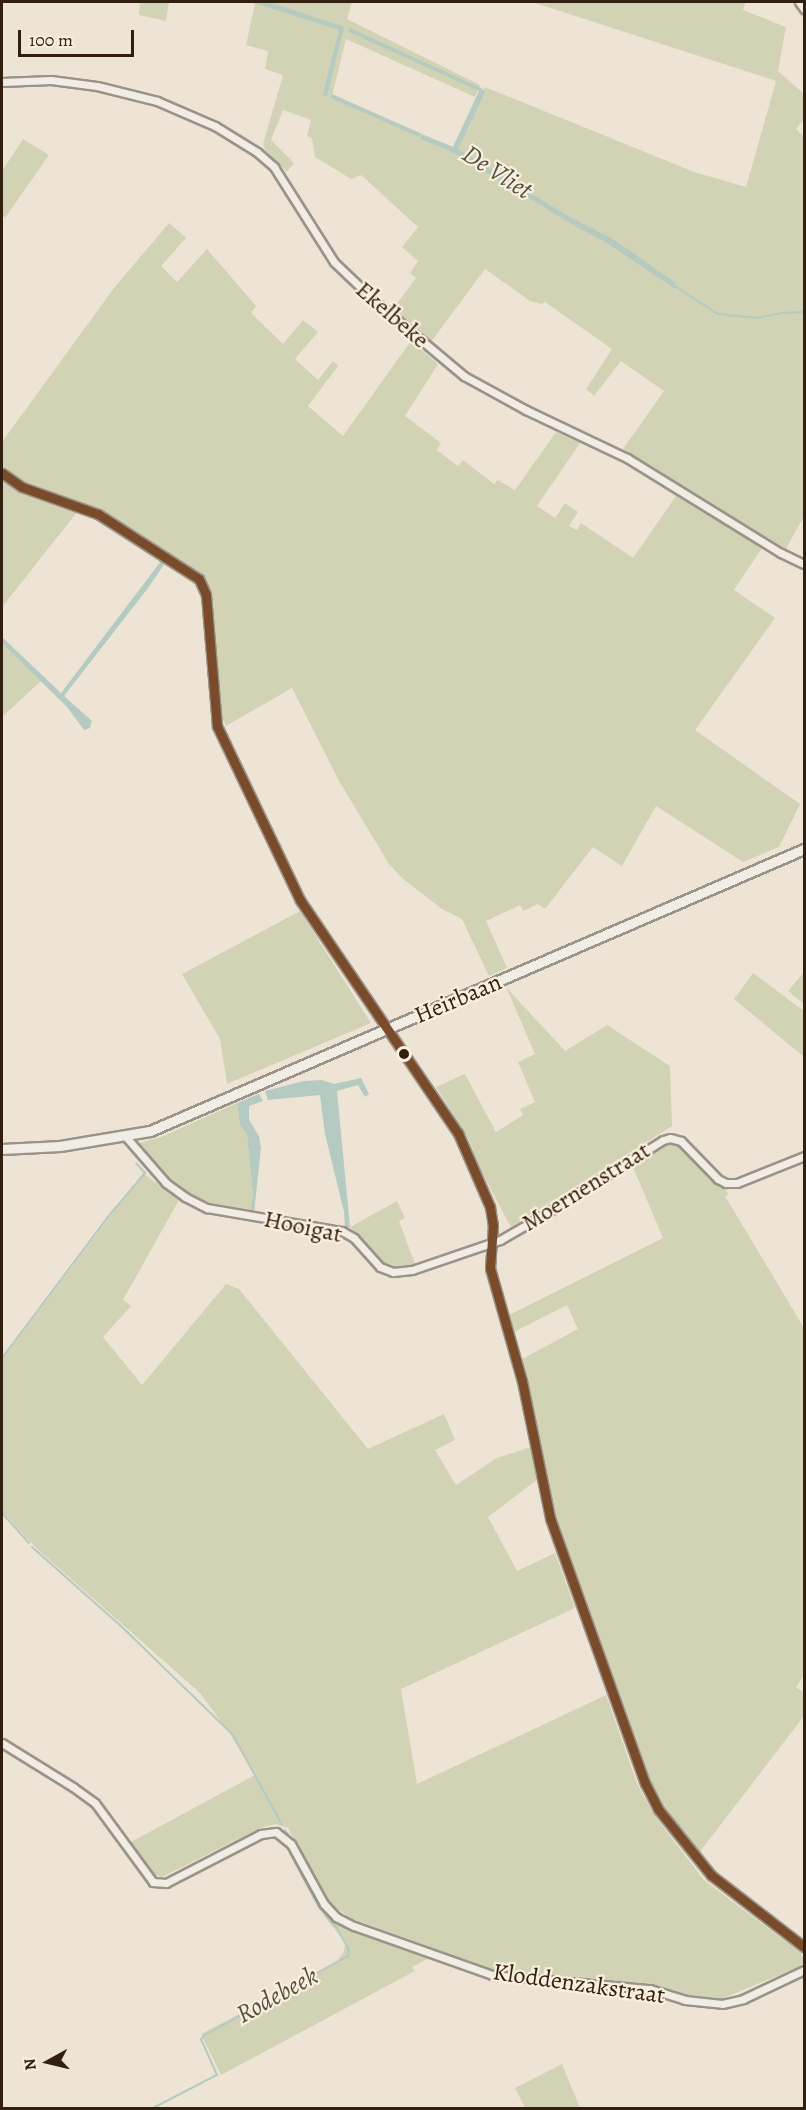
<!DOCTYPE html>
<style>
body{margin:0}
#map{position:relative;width:806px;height:2110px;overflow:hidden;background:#eee4d6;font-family:Alegreya,serif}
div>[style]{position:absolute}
.green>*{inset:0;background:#d2d3b4}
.water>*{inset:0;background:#b5cac0;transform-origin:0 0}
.stream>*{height:2px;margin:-1px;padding:0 1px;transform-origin:1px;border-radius:1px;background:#b5cac0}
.roads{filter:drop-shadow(2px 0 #9b9389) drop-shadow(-2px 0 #9b9389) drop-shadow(0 2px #9b9389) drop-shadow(0 -2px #9b9389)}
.street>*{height:7px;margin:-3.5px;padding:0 3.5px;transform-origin:3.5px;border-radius:3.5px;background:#f1ece4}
.secondary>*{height:9px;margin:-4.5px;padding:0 4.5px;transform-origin:4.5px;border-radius:4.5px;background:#f1ece4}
.bus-1>*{height:9px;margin:-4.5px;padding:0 4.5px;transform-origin:4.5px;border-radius:4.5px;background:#7a4b2a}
.dots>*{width:16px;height:16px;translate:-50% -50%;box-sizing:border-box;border:3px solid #faeede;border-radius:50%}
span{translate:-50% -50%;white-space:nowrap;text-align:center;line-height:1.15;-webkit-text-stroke:4.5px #faeede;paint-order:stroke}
.street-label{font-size:24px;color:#31200f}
.water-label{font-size:26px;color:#515041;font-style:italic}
.frame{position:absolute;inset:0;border:3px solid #31200f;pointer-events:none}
.north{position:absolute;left:18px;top:2032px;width:60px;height:60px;-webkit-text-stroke:4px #faeede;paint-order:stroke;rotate:262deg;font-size:16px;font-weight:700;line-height:24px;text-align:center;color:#31200f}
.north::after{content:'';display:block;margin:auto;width:21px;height:27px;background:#31200f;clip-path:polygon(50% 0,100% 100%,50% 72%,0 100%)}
.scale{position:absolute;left:18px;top:30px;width:116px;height:27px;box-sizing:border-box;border:3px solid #31200f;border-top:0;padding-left:8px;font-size:18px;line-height:21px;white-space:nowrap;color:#31200f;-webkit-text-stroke:4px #faeede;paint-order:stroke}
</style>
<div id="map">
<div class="green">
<div style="clip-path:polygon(140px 2px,169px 2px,166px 21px,139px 15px)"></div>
<div style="clip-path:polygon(247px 2px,352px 2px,347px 19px,480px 85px,475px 97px,346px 39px,332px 96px,456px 148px,485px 87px,694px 172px,746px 187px,776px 81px,532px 2px,746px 2px,743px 10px,786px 27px,778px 71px,804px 94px,804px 119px,796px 129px,804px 137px,804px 516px,786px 549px,623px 449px,664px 391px,621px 361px,594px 396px,586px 389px,612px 349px,545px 302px,542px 304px,530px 301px,485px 269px,431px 342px,392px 310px,416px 278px,410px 273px,418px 261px,402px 247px,418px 227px,361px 175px,351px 179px,315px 157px,312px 138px,307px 136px,311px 120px,283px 110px,271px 140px,294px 163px,287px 172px,266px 151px,263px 144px,283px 75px,265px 69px,268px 51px,246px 45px,255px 4px)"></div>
<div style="clip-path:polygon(23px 139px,49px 155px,5px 218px,2px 215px,2px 171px)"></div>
<div style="clip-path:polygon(169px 223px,186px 238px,161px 266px,177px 282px,207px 249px,256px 306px,251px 313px,283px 344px,303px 320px,318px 332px,295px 359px,318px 380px,333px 361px,338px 366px,308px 406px,343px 436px,411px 341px,438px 364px,405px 416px,441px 443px,437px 450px,458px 466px,463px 460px,494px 484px,498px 480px,515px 490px,556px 432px,580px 443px,537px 506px,555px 518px,565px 503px,578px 512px,569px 526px,577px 530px,581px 523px,633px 558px,676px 496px,762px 548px,734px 590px,775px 618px,695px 730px,800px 804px,779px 847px,743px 862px,656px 806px,622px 866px,593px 847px,545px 909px,538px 904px,523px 911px,520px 905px,486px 921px,507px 968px,489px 976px,462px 919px,442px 909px,402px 878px,389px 864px,339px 781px,292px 688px,226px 726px,220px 712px,211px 598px,201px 575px,100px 509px,25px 483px,2px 467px,2px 442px,114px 288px)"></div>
<div style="clip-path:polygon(2px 478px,30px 495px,78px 511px,2px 607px)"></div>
<div style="clip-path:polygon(2px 642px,42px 680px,2px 717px)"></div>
<div style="clip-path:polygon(300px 911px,371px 1023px,227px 1084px,220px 1039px,182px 974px)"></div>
<div style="clip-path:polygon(804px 972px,804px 1004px,788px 991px)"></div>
<div style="clip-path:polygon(753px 973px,804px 1011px,804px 1057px,734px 999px)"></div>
<div style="clip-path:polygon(506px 987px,565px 1051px,607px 1025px,670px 1066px,672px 1126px,511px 1227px,479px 1167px,469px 1140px,436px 1087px,465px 1074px,496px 1132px,523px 1115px,520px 1109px,535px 1102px,518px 1062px,535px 1054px)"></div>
<div style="clip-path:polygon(237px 1103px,240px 1124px,247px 1135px,253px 1195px,250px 1212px,225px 1208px,188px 1195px,173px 1184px,136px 1144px,161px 1137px)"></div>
<div style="clip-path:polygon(676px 1141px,729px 1194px,725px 1196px,804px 1328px,804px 1675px,796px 1687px,804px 1693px,804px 1716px,699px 1853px,657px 1798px,645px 1767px,559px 1527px,547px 1477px,522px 1359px,578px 1329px,567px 1305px,514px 1332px,509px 1315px,663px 1238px,632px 1165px,654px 1149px)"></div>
<div style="clip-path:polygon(143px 1173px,179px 1200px,123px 1300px,131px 1306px,103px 1337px,142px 1385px,226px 1284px,239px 1289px,368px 1449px,444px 1414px,455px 1440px,435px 1450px,456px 1485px,497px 1458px,531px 1447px,538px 1479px,488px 1517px,517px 1571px,555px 1553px,575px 1608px,401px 1689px,417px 1784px,606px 1695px,638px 1786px,657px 1819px,704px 1880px,801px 1953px,804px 1961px,801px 1966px,721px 1999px,704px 1999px,654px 1986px,626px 1982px,494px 1970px,353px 1919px,334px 1907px,321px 1892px,288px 1828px,276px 1824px,260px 1828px,162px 1877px,152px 1874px,131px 1842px,255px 1775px,230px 1734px,200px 1693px,35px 1547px,2px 1511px,2px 1359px)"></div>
<div style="clip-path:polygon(397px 1201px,405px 1218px,399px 1221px,415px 1264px,399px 1268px,383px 1263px,350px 1227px)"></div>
<div style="clip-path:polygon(323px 1915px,331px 1916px,341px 1923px,428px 1955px,429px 1958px,412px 1967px,415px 1971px,221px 2075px,201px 2034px,334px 1965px,343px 1953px,346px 1943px)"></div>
<div style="clip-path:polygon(562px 2064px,580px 2108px,525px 2108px,515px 2088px)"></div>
</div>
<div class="water">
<div style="clip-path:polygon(251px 2px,269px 2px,344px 27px,327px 96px,323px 96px,324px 89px,339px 30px)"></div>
<div style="clip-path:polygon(350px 28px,483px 89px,485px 92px,458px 149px,568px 216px,613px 239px,676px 283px,674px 288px,607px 243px,575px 226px,456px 154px,421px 139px,422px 135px,453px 147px,479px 91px,349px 32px)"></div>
<div style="left:332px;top:94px;width:97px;height:4px;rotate:24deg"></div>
<div style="clip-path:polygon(161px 561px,165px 563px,148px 588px,64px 696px,92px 721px,90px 728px,84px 730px,67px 707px,2px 643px,2px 637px,61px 693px)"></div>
<div style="clip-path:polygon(361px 1078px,369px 1094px,365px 1097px,358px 1085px,337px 1091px,350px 1227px,345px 1227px,344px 1212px,325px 1134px,320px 1095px,268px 1100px,265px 1091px,304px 1081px,322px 1080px,334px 1084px)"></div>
<div style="clip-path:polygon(259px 1094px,263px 1101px,249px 1106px,249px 1120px,259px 1136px,261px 1148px,254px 1213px,250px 1212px,253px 1195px,247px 1135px,240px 1124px,237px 1103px)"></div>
</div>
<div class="stream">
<div style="left:673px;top:285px;width:54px;rotate:32.8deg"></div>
<div style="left:718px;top:314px;width:39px;rotate:6deg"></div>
<div style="left:757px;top:318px;width:25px;rotate:-11deg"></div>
<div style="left:782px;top:313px;width:22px;rotate:-3deg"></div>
<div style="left:2px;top:1358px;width:175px;rotate:-53.1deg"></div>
<div style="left:107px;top:1218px;width:59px;rotate:-49.8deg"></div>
<div style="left:145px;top:1173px;width:13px;rotate:-132deg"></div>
<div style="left:2px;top:1513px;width:40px;rotate:48deg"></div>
<div style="left:32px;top:1547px;width:120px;rotate:41.6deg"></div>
<div style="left:122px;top:1627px;width:155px;rotate:44.2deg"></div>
<div style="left:233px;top:1735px;width:102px;rotate:61.4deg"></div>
<div style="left:285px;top:1830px;width:14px;rotate:56deg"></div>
<div style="left:153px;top:2108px;width:72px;rotate:-27.3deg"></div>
<div style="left:217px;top:2075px;width:39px;rotate:-114deg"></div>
<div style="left:201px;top:2039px;width:6px;rotate:-45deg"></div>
<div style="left:205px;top:2035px;width:163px;rotate:-28.9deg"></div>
<div style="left:348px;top:1956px;width:6px;rotate:-81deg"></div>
<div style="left:349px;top:1950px;width:25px;rotate:-119deg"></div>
<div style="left:337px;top:1928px;width:29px;rotate:-131deg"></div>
<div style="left:318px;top:1906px;width:60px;rotate:-117.8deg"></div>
</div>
<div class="roads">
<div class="street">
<div style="left:799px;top:2px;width:9px;rotate:54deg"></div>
<div style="left:2px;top:82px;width:49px;rotate:-2.3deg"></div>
<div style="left:51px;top:80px;width:46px;rotate:7.4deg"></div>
<div style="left:97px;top:86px;width:62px;rotate:14deg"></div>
<div style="left:157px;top:101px;width:63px;rotate:23.3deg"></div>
<div style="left:215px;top:126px;width:49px;rotate:31.8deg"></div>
<div style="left:257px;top:152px;width:23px;rotate:41deg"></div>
<div style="left:274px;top:167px;width:112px;rotate:57.7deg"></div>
<div style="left:334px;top:262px;width:59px;rotate:43.6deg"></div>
<div style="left:377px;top:303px;width:114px;rotate:40deg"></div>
<div style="left:464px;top:376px;width:71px;rotate:28.7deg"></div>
<div style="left:526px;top:410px;width:112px;rotate:25.4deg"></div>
<div style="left:627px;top:458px;width:181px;rotate:31.7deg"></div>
<div style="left:781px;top:553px;width:25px;rotate:26deg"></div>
<div style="left:2px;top:473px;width:24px;rotate:35deg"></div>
<div style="left:22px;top:487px;width:81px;rotate:19.6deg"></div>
<div style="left:98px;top:514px;width:120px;rotate:32.8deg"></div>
<div style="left:199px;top:579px;width:17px;rotate:66deg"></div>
<div style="left:206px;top:595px;width:131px;rotate:85.2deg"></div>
<div style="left:217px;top:726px;width:193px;rotate:64.5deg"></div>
<div style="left:300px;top:900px;width:282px;rotate:55.9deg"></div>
<div style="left:458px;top:1133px;width:81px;rotate:66.6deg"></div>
<div style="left:490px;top:1207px;width:18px;rotate:81deg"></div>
<div style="left:493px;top:1225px;width:43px;rotate:94deg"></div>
<div style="left:490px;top:1268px;width:117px;rotate:74.2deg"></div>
<div style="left:522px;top:1381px;width:140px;rotate:78.4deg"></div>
<div style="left:550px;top:1518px;width:282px;rotate:70.3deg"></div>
<div style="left:645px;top:1783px;width:29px;rotate:63deg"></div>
<div style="left:658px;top:1809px;width:85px;rotate:51.2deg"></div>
<div style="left:711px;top:1875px;width:118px;rotate:37.7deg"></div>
<div style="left:126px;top:1137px;width:61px;rotate:49deg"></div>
<div style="left:166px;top:1183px;width:24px;rotate:36deg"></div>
<div style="left:185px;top:1197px;width:25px;rotate:27deg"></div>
<div style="left:207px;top:1208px;width:137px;rotate:9.7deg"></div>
<div style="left:342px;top:1231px;width:14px;rotate:30deg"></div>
<div style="left:354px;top:1238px;width:39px;rotate:48deg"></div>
<div style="left:380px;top:1267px;width:14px;rotate:21deg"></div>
<div style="left:393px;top:1272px;width:19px;rotate:-6deg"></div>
<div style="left:412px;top:1270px;width:93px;rotate:-18.8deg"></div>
<div style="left:500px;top:1240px;width:52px;rotate:-30deg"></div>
<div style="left:545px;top:1214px;width:139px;rotate:-32.1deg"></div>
<div style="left:663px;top:1140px;width:7px;rotate:-16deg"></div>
<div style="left:670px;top:1138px;width:11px;rotate:15deg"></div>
<div style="left:681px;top:1141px;width:53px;rotate:45.8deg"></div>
<div style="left:718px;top:1179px;width:9px;rotate:27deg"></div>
<div style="left:726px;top:1183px;width:11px"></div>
<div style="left:737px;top:1183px;width:72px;rotate:-21.9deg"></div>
<div style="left:2px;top:1743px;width:84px;rotate:31.8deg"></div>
<div style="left:73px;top:1787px;width:27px;rotate:36deg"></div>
<div style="left:95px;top:1803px;width:98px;rotate:53.7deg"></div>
<div style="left:153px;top:1882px;width:13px;rotate:4deg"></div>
<div style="left:166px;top:1883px;width:107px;rotate:-27.3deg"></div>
<div style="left:261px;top:1834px;width:15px;rotate:-8deg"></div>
<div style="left:276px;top:1832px;width:19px;rotate:39deg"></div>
<div style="left:291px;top:1844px;width:68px;rotate:61.2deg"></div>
<div style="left:324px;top:1904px;width:18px;rotate:47deg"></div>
<div style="left:336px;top:1917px;width:20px;rotate:27deg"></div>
<div style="left:354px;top:1926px;width:146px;rotate:19.5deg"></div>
<div style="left:492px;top:1975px;width:159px;rotate:5.1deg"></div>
<div style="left:650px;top:1989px;width:37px;rotate:17deg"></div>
<div style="left:685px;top:2000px;width:37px;rotate:6deg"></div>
<div style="left:722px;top:2004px;width:22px;rotate:-13deg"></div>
<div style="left:743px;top:1999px;width:68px;rotate:-25.4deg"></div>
</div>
<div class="secondary">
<div style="left:2px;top:1149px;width:58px;rotate:-3deg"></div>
<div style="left:60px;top:1146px;width:91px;rotate:-9.5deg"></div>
<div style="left:150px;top:1131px;width:712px;rotate:-23.33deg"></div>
</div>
</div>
<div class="bus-1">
<div style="left:2px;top:473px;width:24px;rotate:35deg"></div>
<div style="left:22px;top:487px;width:81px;rotate:19.6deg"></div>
<div style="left:98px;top:514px;width:120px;rotate:32.8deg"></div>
<div style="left:199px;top:579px;width:17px;rotate:66deg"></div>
<div style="left:206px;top:595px;width:131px;rotate:85.2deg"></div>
<div style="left:217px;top:726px;width:193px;rotate:64.5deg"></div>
<div style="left:300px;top:900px;width:282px;rotate:55.9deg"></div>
<div style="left:458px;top:1133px;width:81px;rotate:66.6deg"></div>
<div style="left:490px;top:1207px;width:18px;rotate:81deg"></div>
<div style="left:493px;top:1225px;width:43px;rotate:94deg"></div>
<div style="left:490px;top:1268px;width:117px;rotate:74.2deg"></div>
<div style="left:522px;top:1381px;width:140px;rotate:78.4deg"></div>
<div style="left:550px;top:1518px;width:282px;rotate:70.3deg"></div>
<div style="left:645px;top:1783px;width:29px;rotate:63deg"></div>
<div style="left:658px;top:1809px;width:85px;rotate:51.2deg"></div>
<div style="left:711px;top:1875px;width:118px;rotate:37.7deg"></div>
</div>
<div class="dots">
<div style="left:404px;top:1054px;background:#31200f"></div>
</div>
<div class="street-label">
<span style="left:392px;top:315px;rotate:41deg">Ekelbeke</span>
<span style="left:458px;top:999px;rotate:-23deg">Heirbaan</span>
<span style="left:586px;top:1187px;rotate:-32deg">Moernenstraat</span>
<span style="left:303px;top:1227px;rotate:12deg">Hooigat</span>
<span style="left:579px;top:1984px;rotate:8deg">Kloddenzakstraat</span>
</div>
<div class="water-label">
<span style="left:497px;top:172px;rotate:33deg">De Vliet</span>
<span style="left:277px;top:1995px;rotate:-29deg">Rodebeek</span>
</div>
<div class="frame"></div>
<div class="north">N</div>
<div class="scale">100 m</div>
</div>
